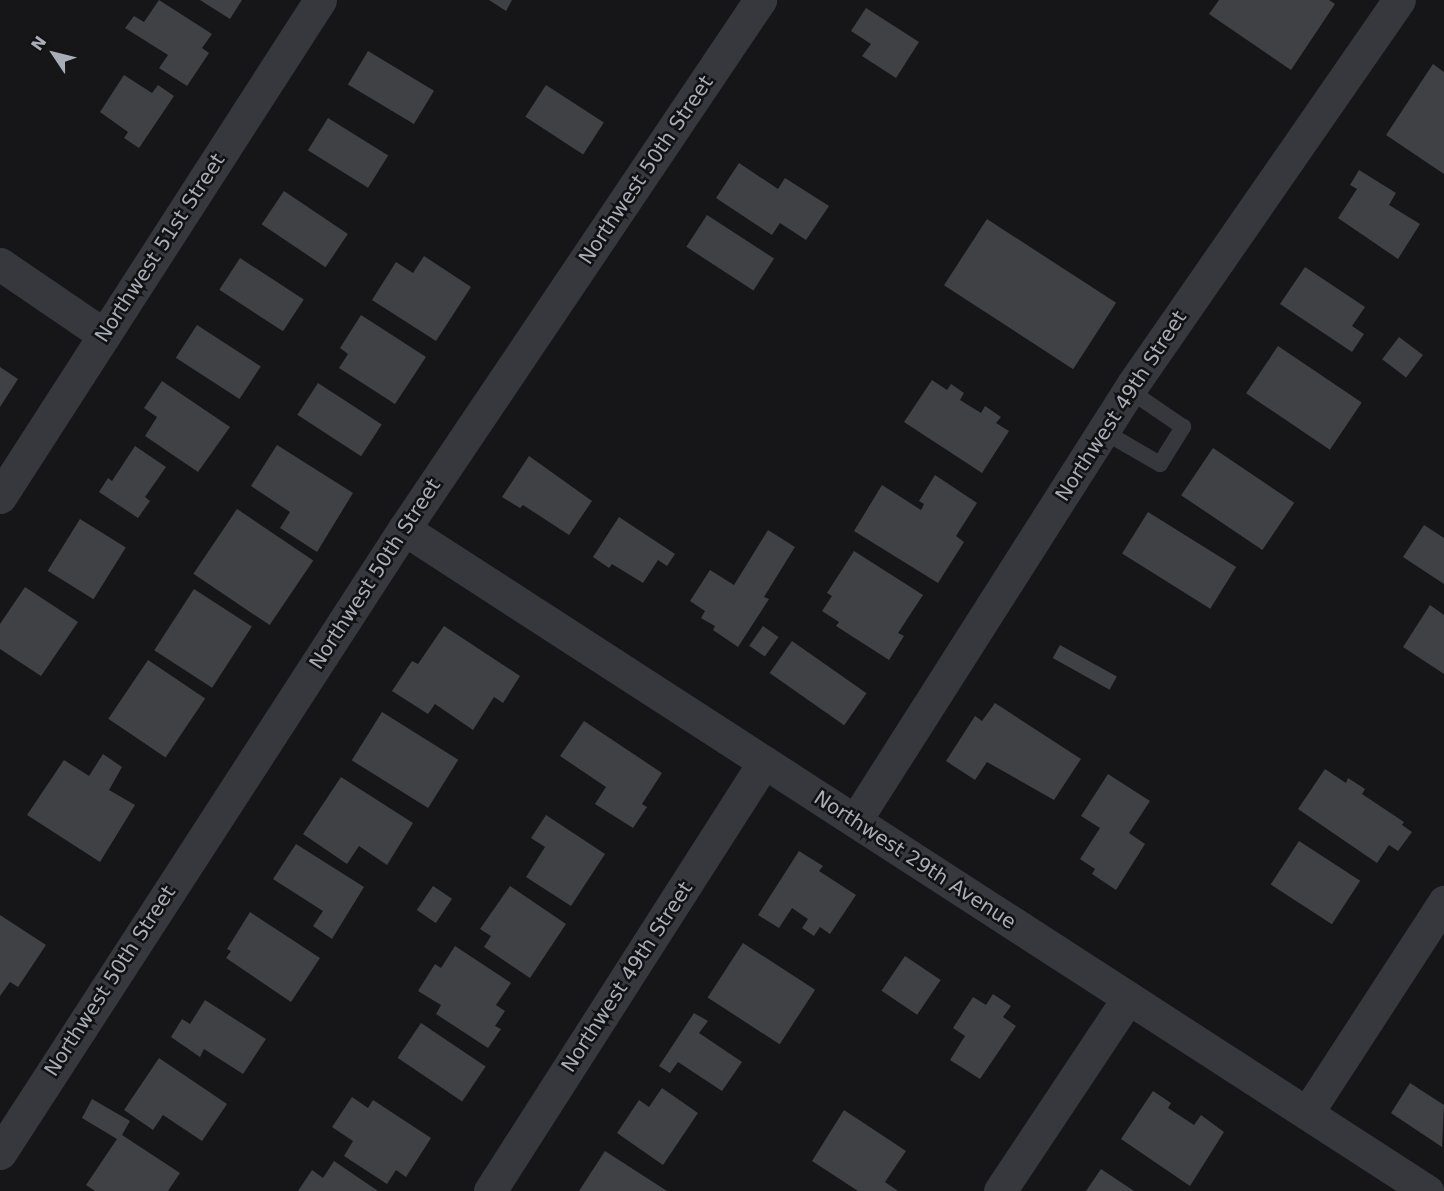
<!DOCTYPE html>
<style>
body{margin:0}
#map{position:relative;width:1444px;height:1191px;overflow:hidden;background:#161618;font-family:"DejaVu Sans",sans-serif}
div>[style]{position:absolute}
.building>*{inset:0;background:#404145;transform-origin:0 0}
.lane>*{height:16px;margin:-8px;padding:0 8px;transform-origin:8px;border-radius:8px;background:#37383d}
.street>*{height:33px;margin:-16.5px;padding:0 16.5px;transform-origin:16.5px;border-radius:16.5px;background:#37383d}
span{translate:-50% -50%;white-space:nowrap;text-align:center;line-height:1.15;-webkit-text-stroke:5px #111113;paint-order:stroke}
.street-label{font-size:20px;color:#a8adb8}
.north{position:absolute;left:24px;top:24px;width:60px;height:60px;-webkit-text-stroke:4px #111113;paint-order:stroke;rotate:305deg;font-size:16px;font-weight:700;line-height:24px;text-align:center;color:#a8adb8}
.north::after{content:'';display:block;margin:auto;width:21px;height:27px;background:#a8adb8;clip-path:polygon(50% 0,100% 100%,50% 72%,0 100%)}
</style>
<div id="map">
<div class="building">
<div style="clip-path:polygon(159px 0,212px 34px,202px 48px,209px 53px,187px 86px,159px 68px,168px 55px,125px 28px,134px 16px,144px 22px)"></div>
<div style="clip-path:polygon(200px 0,242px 0,230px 19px)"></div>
<div style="clip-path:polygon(489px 0,512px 0,506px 11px)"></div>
<div style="clip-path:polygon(1219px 0,1329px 0,1335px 4px,1291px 70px,1209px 14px)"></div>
<div style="clip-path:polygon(866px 8px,919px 42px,896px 78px,862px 56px,871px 44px,851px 31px)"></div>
<div style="left:368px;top:51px;width:77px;height:39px;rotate:31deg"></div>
<div style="clip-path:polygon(1433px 64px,1444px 72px,1444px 174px,1386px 135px)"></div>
<div style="clip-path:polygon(124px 75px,152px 93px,158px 85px,174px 96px,139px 148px,124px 138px,128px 132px,100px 112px)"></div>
<div style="left:546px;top:85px;width:69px;height:38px;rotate:33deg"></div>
<div style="left:328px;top:118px;width:71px;height:38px;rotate:32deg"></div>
<div style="clip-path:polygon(739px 163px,778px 189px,785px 178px,829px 206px,806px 240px,780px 223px,772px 235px,716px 198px)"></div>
<div style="clip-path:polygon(1359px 170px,1396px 193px,1389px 205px,1420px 224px,1398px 259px,1338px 218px,1357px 189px,1350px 185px)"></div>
<div style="left:284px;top:191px;width:77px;height:40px;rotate:34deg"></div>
<div style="left:707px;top:215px;width:80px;height:38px;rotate:33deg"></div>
<div style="left:987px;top:219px;width:154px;height:79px;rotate:33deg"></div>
<div style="clip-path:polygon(424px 256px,471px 287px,436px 341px,372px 300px,396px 262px,413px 273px)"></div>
<div style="left:240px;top:258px;width:76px;height:38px;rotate:33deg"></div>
<div style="clip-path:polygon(1305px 267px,1365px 307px,1352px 326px,1364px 334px,1352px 352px,1280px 304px)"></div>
<div style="clip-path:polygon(361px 315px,426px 357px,395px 404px,339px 368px,348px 354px,340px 348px)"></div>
<div style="left:197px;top:325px;width:76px;height:39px;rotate:33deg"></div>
<div style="left:1399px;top:337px;width:30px;height:28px;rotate:37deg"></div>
<div style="left:1278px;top:346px;width:101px;height:57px;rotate:34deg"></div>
<div style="clip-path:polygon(0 367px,18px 379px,0 407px)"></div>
<div style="clip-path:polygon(932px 380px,947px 390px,951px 384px,964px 393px,960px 400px,981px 413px,985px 406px,1001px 417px,996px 423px,1009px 431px,982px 473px,904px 422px)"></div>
<div style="clip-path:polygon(162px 381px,230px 427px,198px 472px,145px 436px,157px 417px,144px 408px)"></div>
<div style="left:318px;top:383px;width:76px;height:38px;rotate:33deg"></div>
<div style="clip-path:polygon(277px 445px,353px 493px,317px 552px,280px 528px,290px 512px,251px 486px)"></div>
<div style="clip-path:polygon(135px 446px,166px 467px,145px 497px,150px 501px,138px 518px,99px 492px,108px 478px,112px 481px)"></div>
<div style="left:1213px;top:448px;width:98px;height:57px;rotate:34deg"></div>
<div style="clip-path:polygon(529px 456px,592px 501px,569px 535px,523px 505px,520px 508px,502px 497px)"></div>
<div style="clip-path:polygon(935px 475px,977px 503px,956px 536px,964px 542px,938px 583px,854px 531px,882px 485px,921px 510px,924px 504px,919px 501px)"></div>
<div style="left:237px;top:509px;width:92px;height:78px;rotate:34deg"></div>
<div style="left:1148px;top:512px;width:104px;height:49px;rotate:32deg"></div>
<div style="clip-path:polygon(619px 517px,675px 554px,667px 566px,658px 560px,643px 583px,612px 564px,609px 568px,593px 557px)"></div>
<div style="left:80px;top:519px;width:54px;height:61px;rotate:32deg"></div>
<div style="clip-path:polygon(1424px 525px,1444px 538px,1444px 584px,1403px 557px)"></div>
<div style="clip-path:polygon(768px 530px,795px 547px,764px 597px,769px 599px,738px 647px,713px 630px,715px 626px,701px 618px,705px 611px,690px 601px,710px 570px,734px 585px)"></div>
<div style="clip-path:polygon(854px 551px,923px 595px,898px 633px,904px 636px,889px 660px,836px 626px,839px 622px,822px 611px,832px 596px,827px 593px)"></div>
<div style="clip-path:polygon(25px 587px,78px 622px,41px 676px,0 649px,0 624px)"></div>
<div style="left:194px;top:589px;width:69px;height:73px;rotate:33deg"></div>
<div style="clip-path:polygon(1430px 605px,1444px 615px,1444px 674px,1403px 647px)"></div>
<div style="clip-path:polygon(444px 626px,520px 676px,503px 703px,494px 697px,473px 730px,435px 704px,428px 714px,392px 691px,412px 661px,418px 664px)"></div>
<div style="left:763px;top:626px;width:19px;height:24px;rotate:35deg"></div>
<div style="left:792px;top:641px;width:91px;height:39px;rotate:35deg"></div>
<div style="left:1060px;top:645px;width:65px;height:15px;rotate:29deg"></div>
<div style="left:148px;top:660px;width:69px;height:71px;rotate:34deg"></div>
<div style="clip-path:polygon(995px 703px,1081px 759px,1054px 800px,987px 762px,975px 780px,946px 761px,975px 716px,982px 721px)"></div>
<div style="left:382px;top:712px;width:90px;height:57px;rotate:32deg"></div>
<div style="clip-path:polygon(584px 721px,662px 773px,642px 804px,647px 807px,633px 828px,595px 804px,606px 787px,560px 756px)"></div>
<div style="clip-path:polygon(103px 754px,122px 767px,109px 790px,135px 805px,100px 862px,27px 815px,64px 760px,89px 776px)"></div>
<div style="clip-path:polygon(1325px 769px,1346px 783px,1348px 778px,1365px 789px,1362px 794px,1404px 822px,1402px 825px,1412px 832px,1398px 851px,1389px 845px,1377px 863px,1298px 809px)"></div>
<div style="clip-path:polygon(1108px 774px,1150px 801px,1129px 833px,1145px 844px,1116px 890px,1092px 874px,1095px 869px,1080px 859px,1100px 828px,1081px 816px)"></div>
<div style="clip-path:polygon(341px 777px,413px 823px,387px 865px,359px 846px,347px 864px,303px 834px)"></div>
<div style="clip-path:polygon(546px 815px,605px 854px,571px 906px,526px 877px,545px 847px,531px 838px)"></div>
<div style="left:1299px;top:841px;width:73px;height:52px;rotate:33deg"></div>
<div style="clip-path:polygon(296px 844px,364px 887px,332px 939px,313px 926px,323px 911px,273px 879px)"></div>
<div style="clip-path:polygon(799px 851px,823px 866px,819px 871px,856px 895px,830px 934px,820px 927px,814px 936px,802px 928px,808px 919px,792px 908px,779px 928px,758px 915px)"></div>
<div style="left:433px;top:886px;width:23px;height:29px;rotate:34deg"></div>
<div style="clip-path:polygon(510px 886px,566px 924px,530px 978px,484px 947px,491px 936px,480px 929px)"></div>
<div style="clip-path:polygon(250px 912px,320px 958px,291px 1002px,226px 958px,231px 951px,227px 949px)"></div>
<div style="clip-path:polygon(0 915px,46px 945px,18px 987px,10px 982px,0 996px)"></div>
<div style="left:743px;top:943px;width:86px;height:65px;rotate:33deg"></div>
<div style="clip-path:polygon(455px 946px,511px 983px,496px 1005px,505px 1011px,495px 1026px,501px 1029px,488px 1048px,436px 1014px,441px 1005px,418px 991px,435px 964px,441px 968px)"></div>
<div style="left:905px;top:956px;width:43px;height:42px;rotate:34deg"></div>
<div style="clip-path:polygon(993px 994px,1011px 1006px,1003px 1017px,1016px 1026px,980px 1079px,950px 1060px,965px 1036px,953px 1028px,973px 997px,986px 1005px)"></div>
<div style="clip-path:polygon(205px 1000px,266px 1039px,243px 1074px,204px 1049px,200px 1057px,171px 1037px,182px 1019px,190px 1024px)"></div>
<div style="clip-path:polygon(694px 1013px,708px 1021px,699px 1033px,742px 1062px,722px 1091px,678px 1062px,670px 1073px,659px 1066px)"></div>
<div style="left:421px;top:1023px;width:78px;height:42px;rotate:34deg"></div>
<div style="clip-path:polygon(159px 1058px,227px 1104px,202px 1141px,163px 1115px,153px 1130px,124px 1110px)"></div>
<div style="clip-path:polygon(1410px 1083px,1444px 1105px,1442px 1147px,1391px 1113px)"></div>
<div style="clip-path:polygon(662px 1088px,698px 1113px,663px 1165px,617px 1133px,639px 1100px,649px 1107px)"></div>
<div style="clip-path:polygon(1153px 1091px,1171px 1103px,1168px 1108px,1194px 1125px,1201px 1115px,1224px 1132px,1190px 1186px,1121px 1139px)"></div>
<div style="clip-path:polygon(352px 1097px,368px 1108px,373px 1100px,431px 1138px,406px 1177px,396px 1170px,387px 1184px,344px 1156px,353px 1141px,332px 1127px)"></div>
<div style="clip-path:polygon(92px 1099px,130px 1121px,122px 1135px,180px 1173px,168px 1191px,95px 1191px,86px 1185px,117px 1139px,82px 1118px)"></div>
<div style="clip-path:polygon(844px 1110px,906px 1151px,885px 1182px,898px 1191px,858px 1191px,812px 1161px)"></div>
<div style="clip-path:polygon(605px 1151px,667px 1191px,579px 1191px)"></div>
<div style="clip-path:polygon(334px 1161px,378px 1191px,298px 1191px,312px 1170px,323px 1178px)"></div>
<div style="clip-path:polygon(1101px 1169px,1134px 1191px,1086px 1191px)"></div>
</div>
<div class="lane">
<div style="left:1103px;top:431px;width:66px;rotate:30.1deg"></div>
<div style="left:1160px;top:464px;width:44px;rotate:-58.1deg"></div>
<div style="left:1183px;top:427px;width:65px;rotate:-145.6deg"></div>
</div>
<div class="street">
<div style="left:0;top:264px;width:126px;rotate:34.3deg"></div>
<div style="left:0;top:497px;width:591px;rotate:-57.22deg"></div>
<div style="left:404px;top:529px;width:1219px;rotate:32.91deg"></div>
<div style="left:855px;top:821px;width:518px;rotate:-57.54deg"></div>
<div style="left:1133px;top:384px;width:467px;rotate:-55.3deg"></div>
<div style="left:1307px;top:1113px;width:252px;rotate:-57deg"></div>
<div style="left:0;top:1153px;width:743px;rotate:-57.08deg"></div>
<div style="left:404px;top:529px;width:638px;rotate:-56.06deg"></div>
<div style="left:490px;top:1191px;width:509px;rotate:-57.43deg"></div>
<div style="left:1000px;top:1191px;width:232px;rotate:-56.4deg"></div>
</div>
<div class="street-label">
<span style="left:646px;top:170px;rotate:-56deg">Northwest 50th Street</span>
<span style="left:160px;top:248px;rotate:-57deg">Northwest 51st Street</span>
<span style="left:1121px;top:406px;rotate:-57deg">Northwest 49th Street</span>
<span style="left:375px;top:574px;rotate:-57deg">Northwest 50th Street</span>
<span style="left:915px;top:860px;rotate:33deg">Northwest 29th Avenue</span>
<span style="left:627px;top:977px;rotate:-57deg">Northwest 49th Street</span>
<span style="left:110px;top:981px;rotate:-57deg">Northwest 50th Street</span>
</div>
<div class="north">N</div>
</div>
